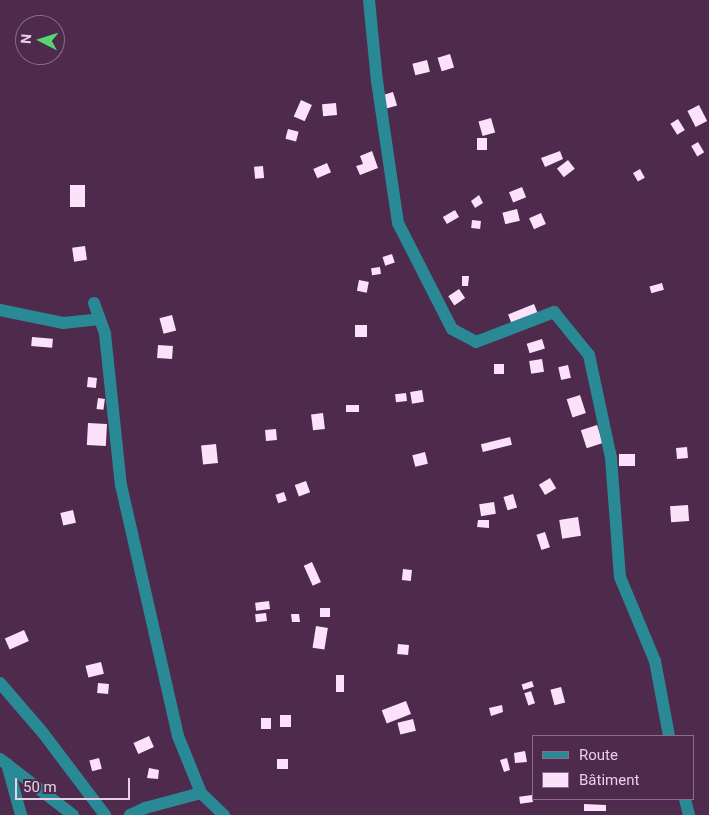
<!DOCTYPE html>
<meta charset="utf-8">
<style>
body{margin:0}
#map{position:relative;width:709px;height:815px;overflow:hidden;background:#4e2a4d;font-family:Roboto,sans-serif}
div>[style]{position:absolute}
.building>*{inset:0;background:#fce1fb;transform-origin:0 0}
.minor>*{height:12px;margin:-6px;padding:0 6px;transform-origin:6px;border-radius:6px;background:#298a96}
span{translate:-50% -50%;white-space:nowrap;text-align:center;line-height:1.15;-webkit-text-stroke:5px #4e2a4d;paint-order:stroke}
.legend{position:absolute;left:532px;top:735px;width:162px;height:65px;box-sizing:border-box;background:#4e2a4d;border:1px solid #8b6c8a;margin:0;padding:6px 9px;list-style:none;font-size:15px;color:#e7d0e5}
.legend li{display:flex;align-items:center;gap:10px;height:25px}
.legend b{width:25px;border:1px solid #8b6c8a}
.north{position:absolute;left:15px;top:15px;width:50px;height:50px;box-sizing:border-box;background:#4e2a4d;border:1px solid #8b6c8a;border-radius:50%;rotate:275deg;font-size:14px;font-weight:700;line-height:20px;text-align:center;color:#e7d0e5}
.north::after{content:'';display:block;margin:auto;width:18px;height:22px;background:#57d570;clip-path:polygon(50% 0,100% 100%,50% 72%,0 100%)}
.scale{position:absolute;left:15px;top:778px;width:115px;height:22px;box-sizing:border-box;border:2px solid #e7d0e5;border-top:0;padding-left:6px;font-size:15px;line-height:18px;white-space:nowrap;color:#e7d0e5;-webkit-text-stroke:4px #4e2a4d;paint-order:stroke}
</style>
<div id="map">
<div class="building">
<div style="left:450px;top:54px;width:14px;height:13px;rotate:73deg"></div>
<div style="left:427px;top:60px;width:12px;height:15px;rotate:76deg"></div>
<div style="left:393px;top:92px;width:14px;height:11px;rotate:73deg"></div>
<div style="left:301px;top:100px;width:12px;height:18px;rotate:24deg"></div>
<div style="left:336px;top:103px;width:12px;height:14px;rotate:85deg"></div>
<div style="left:699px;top:105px;width:18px;height:13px;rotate:63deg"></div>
<div style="left:491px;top:118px;width:15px;height:13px;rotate:74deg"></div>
<div style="left:678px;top:119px;width:13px;height:9px;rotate:58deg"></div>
<div style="left:288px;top:129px;width:11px;height:10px;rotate:15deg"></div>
<div style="left:477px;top:138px;width:10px;height:12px"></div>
<div style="left:698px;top:142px;width:12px;height:8px;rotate:59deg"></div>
<div style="clip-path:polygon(372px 151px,378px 168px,360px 175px,356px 166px,363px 164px,360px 156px)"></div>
<div style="clip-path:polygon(560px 151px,563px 159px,545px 167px,541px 158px)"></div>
<div style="left:568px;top:160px;width:11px;height:14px;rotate:52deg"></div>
<div style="left:327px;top:163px;width:10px;height:15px;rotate:66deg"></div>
<div style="left:263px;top:166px;width:12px;height:9px;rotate:85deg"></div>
<div style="left:640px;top:169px;width:10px;height:8px;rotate:61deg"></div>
<div style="left:85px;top:185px;width:22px;height:15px;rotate:90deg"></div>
<div style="left:522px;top:187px;width:11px;height:14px;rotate:68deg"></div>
<div style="clip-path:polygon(479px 195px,483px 203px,475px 208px,471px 201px)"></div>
<div style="left:517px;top:209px;width:12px;height:15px;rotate:76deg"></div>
<div style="left:455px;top:210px;width:8px;height:14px;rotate:60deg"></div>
<div style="left:541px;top:213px;width:12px;height:13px;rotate:66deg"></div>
<div style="left:472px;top:220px;width:9px;height:8px;rotate:6deg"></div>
<div style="left:85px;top:246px;width:14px;height:13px;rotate:82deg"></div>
<div style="left:392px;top:254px;width:9px;height:10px;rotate:72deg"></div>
<div style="left:380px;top:267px;width:7px;height:9px;rotate:82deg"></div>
<div style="clip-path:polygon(462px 276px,469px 276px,468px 286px,462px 286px)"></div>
<div style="left:359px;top:280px;width:10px;height:11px;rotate:11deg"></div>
<div style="left:662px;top:283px;width:7px;height:13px;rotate:74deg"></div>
<div style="left:459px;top:289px;width:11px;height:13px;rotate:56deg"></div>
<div style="left:534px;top:304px;width:11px;height:28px;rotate:68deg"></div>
<div style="left:172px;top:315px;width:16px;height:13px;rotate:75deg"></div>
<div style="left:355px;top:325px;width:12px;height:12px"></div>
<div style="left:32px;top:337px;width:21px;height:9px;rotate:5deg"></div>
<div style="left:542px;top:339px;width:10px;height:16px;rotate:73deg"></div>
<div style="left:158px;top:345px;width:15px;height:13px;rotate:4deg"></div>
<div style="left:542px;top:359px;width:13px;height:13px;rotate:81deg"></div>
<div style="left:494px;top:364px;width:10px;height:10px"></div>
<div style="left:568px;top:365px;width:13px;height:10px;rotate:77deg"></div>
<div style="left:88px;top:377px;width:9px;height:10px;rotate:6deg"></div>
<div style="left:422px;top:390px;width:12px;height:12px;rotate:81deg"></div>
<div style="left:406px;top:393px;width:8px;height:11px;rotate:83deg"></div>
<div style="left:580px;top:395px;width:19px;height:14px;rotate:72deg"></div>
<div style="left:98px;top:398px;width:7px;height:11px;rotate:8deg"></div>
<div style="left:359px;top:405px;width:7px;height:13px;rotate:90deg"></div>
<div style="left:323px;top:413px;width:16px;height:12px;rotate:83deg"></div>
<div style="left:88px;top:423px;width:19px;height:22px;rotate:3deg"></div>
<div style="left:597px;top:425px;width:19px;height:17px;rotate:72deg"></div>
<div style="left:276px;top:429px;width:11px;height:11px;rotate:85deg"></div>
<div style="left:510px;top:437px;width:8px;height:30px;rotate:76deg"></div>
<div style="left:216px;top:444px;width:19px;height:15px;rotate:84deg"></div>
<div style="left:687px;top:447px;width:11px;height:11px;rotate:85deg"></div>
<div style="left:425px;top:452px;width:12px;height:13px;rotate:76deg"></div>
<div style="left:619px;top:454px;width:16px;height:12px"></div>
<div style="left:550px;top:478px;width:12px;height:13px;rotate:59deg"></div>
<div style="left:306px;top:481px;width:12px;height:12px;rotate:70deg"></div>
<div style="left:284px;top:492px;width:9px;height:9px;rotate:72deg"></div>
<div style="left:513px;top:494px;width:14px;height:10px;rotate:73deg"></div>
<div style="left:494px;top:502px;width:12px;height:15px;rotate:81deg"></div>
<div style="left:688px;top:505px;width:16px;height:18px;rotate:86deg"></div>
<div style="left:73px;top:510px;width:13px;height:13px;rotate:77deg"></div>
<div style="left:578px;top:517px;width:19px;height:19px;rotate:81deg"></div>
<div style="clip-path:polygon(478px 520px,489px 520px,489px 528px,477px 527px)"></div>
<div style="left:545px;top:532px;width:16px;height:9px;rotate:72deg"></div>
<div style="left:312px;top:562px;width:22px;height:9px;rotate:66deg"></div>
<div style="left:403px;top:569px;width:9px;height:11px;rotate:6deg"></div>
<div style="left:269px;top:601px;width:8px;height:14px;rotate:83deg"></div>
<div style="left:320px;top:608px;width:10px;height:9px"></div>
<div style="left:266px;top:613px;width:8px;height:11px;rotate:83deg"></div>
<div style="clip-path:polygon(291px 614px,299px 614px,300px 622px,292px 622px)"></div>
<div style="left:316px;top:626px;width:12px;height:22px;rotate:9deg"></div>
<div style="left:24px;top:630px;width:12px;height:21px;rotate:66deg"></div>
<div style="left:398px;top:644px;width:11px;height:10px;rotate:5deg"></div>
<div style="left:101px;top:662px;width:12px;height:16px;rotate:76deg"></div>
<div style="left:336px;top:675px;width:8px;height:17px"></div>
<div style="left:532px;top:681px;width:6px;height:11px;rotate:72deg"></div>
<div style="left:98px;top:683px;width:11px;height:10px;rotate:5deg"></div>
<div style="left:561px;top:687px;width:16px;height:11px;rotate:75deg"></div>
<div style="left:531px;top:691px;width:13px;height:7px;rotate:72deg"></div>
<div style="left:406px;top:701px;width:14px;height:26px;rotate:69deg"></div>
<div style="clip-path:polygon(502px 705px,503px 712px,491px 716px,489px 708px)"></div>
<div style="left:280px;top:715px;width:11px;height:12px"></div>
<div style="left:261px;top:718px;width:10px;height:11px"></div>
<div style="left:413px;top:719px;width:12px;height:16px;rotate:76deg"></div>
<div style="left:149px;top:736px;width:12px;height:17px;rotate:66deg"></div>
<div style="clip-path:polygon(525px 751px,527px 762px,515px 763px,514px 753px)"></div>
<div style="left:99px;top:758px;width:11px;height:10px;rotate:75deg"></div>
<div style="clip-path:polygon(507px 758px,510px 770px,504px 772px,500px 760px)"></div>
<div style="left:277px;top:759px;width:11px;height:10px"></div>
<div style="clip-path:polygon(149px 768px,159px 770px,158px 779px,147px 778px)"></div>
<div style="left:532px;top:795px;width:7px;height:13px;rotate:82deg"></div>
<div style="clip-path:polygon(584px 804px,606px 805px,606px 811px,584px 811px)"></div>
</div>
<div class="minor">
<div style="left:369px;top:0;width:81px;rotate:84.4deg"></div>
<div style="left:377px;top:81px;width:144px;rotate:81.6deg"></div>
<div style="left:398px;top:223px;width:119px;rotate:63deg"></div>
<div style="left:452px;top:329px;width:27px;rotate:28deg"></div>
<div style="left:476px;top:342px;width:84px;rotate:-21deg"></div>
<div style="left:554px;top:312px;width:55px;rotate:50.9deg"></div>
<div style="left:589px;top:355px;width:105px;rotate:77.9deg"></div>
<div style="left:611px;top:458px;width:119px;rotate:85.7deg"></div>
<div style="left:620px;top:577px;width:91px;rotate:67.4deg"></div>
<div style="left:655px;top:661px;width:76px;rotate:79.4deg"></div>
<div style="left:94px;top:303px;width:33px;rotate:70deg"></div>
<div style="left:105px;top:334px;width:152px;rotate:84deg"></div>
<div style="left:121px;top:485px;width:257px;rotate:77.2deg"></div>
<div style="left:178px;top:736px;width:61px;rotate:68deg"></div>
<div style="left:0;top:310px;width:64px;rotate:11.7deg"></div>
<div style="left:63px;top:323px;width:37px;rotate:-6deg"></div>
<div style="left:0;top:683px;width:66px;rotate:49.3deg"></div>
<div style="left:43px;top:733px;width:103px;rotate:52.9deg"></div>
<div style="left:0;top:759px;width:92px;rotate:37.5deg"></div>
<div style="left:7px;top:764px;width:53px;rotate:74.6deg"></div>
<div style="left:685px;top:799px;width:16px;rotate:76deg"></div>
<div style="left:130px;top:815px;width:17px;rotate:-25deg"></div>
<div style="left:145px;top:808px;width:58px;rotate:-15deg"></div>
<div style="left:201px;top:793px;width:32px;rotate:44deg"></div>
</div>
<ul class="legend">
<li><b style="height:6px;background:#298a96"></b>Route</li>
<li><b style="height:14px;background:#fce1fb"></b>Bâtiment</li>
</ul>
<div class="north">N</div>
<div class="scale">50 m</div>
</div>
